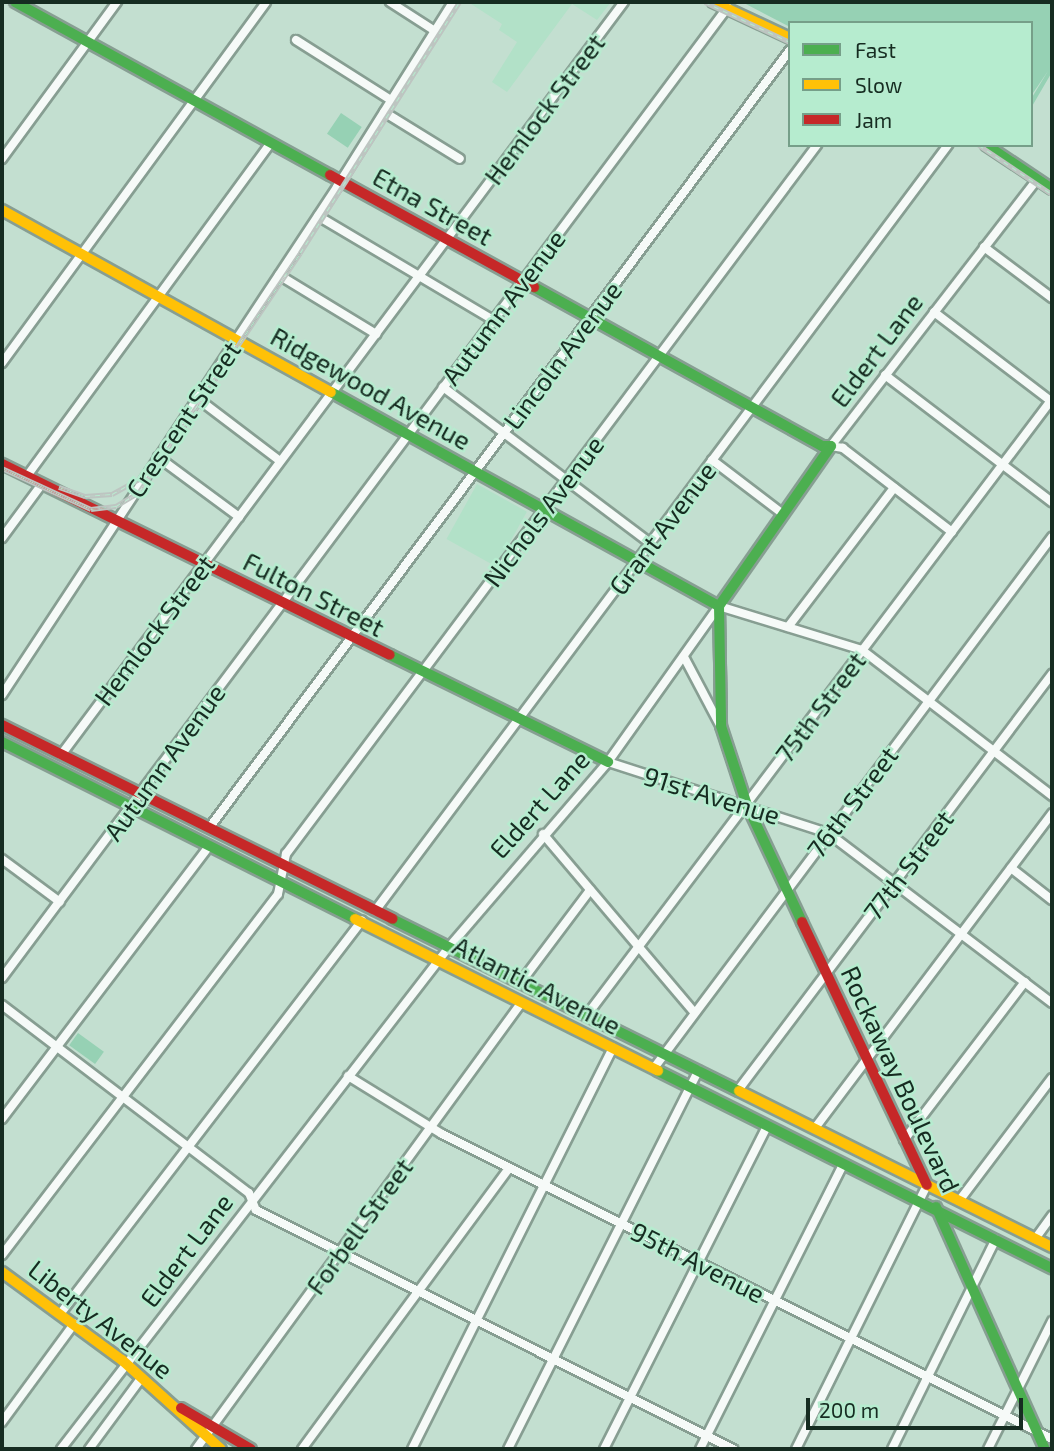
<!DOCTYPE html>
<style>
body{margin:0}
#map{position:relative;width:1054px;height:1451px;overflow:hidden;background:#c3dfd0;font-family:"Exo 2",sans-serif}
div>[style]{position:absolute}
.built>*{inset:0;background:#b2e1c8;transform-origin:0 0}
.green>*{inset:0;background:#96d1b4;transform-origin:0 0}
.roads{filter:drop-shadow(2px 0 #879e92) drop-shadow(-2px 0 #879e92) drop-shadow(0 2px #879e92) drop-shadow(0 -2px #879e92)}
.street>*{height:8px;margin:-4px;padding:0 4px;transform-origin:4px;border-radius:4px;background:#f6faf8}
.fast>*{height:10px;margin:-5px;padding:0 5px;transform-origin:5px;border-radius:5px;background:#4caf50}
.slow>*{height:10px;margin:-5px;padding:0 5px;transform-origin:5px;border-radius:5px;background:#ffc107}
.jam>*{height:10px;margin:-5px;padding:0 5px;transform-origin:5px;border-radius:5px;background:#c62828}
.rail>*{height:4.5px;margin-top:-2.25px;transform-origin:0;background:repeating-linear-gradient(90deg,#b6eccf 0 5px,#bdc5c1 0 10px);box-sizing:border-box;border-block:2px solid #bdc5c1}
span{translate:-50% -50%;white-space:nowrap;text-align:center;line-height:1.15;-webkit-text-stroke:5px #b6eccf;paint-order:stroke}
.street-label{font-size:26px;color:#162c21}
.frame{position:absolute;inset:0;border:4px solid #162c21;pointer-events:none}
.legend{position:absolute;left:788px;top:21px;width:245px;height:126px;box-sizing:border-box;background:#b6eccf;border:2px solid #769f89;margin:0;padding:9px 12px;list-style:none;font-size:21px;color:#162c21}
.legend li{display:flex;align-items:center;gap:14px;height:35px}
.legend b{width:35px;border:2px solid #769f89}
.scale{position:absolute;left:806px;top:1398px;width:217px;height:32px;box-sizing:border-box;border:4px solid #162c21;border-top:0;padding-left:9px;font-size:21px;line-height:24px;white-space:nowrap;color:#162c21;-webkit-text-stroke:5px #b6eccf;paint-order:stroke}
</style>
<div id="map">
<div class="built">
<div style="clip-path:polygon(468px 2px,611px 2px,597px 20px,572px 4px,507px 92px,492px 82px,517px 42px,499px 30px,502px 24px)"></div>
<div style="left:477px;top:484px;width:57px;height:63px;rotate:29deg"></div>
</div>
<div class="green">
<div style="clip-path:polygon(742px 2px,1052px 2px,1052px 72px,1031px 108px,1031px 99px,1048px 71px,1031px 96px,1031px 23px,790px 23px,790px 27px)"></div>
<div style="left:341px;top:113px;width:25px;height:25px;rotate:34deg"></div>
<div style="left:78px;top:1033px;width:32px;height:15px;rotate:36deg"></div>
</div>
<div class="roads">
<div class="street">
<div style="left:390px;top:2px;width:54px;rotate:32.8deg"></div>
<div style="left:296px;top:40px;width:112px;rotate:32.3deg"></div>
<div style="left:384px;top:112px;width:89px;rotate:31.7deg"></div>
<div style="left:2px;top:159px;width:195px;rotate:-53.8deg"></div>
<div style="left:318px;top:216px;width:204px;rotate:30.7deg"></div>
<div style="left:984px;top:247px;width:85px;rotate:36.9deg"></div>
<div style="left:279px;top:275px;width:114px;rotate:31.3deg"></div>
<div style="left:934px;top:312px;width:147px;rotate:37.3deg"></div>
<div style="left:2px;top:363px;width:447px;rotate:-53.8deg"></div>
<div style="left:885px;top:375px;width:210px;rotate:37.3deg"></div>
<div style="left:443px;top:387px;width:259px;rotate:37deg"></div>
<div style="left:197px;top:398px;width:104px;rotate:37.2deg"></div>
<div style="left:158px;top:457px;width:101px;rotate:36.5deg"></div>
<div style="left:712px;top:460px;width:89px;rotate:37.3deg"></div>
<div style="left:27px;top:476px;width:413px;rotate:-53.8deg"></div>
<div style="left:952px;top:532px;width:138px;rotate:-142.4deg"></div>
<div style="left:843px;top:448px;width:12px;rotate:-171deg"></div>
<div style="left:831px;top:446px;width:337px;rotate:-52.3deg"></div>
<div style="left:2px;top:538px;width:67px;rotate:-53.5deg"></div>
<div style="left:788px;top:627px;width:175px;rotate:-52.7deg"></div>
<div style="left:684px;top:657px;width:77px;rotate:62.1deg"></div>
<div style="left:2px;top:695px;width:609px;rotate:-56.6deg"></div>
<div style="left:337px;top:187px;width:218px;rotate:-57.9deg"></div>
<div style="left:61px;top:755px;width:940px;rotate:-53.22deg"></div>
<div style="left:608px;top:762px;width:231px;rotate:17.9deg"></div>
<div style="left:828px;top:833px;width:281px;rotate:37.2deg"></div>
<div style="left:209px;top:828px;width:971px;rotate:-53.25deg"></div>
<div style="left:543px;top:834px;width:232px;rotate:49.7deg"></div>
<div style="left:2px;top:859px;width:72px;rotate:36.6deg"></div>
<div style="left:1011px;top:868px;width:52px;rotate:38deg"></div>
<div style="left:375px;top:911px;width:957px;rotate:-53.2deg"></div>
<div style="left:2px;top:978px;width:1212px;rotate:-53.22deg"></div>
<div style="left:521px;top:982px;width:115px;rotate:-53.1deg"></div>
<div style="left:2px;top:1005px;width:310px;rotate:37.3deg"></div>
<div style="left:249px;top:1193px;width:18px;rotate:68deg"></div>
<div style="left:256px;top:1210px;width:534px;rotate:26.61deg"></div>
<div style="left:587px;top:1015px;width:772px;rotate:-52.95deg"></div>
<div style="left:654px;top:1068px;width:664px;rotate:-53.15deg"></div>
<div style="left:348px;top:1076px;width:110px;rotate:31.7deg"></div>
<div style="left:442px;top:1134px;width:682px;rotate:26.57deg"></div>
<div style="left:739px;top:1089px;width:520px;rotate:-52.98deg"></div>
<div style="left:2px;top:1119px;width:343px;rotate:-52.8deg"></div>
<div style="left:815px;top:1128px;width:394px;rotate:-53deg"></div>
<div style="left:904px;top:1140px;width:199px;rotate:-52.6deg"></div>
<div style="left:959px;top:1201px;width:154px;rotate:-52.9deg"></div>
<div style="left:1035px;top:1239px;width:29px;rotate:-54deg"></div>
<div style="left:2px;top:1255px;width:454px;rotate:-52.6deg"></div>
<div style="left:278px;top:894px;width:41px;rotate:-78.7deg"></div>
<div style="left:286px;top:854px;width:886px;rotate:-53.17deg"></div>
<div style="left:60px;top:1314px;width:496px;rotate:-52.5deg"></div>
<div style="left:2px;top:1422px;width:122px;rotate:-53.7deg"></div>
<div style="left:61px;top:1449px;width:634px;rotate:-52.3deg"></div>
<div style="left:449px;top:947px;width:244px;rotate:-49.3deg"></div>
<div style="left:608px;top:762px;width:191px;rotate:-54.6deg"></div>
<div style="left:719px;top:606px;width:150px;rotate:17.1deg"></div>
<div style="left:862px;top:650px;width:240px;rotate:37.5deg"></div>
<div style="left:89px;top:1449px;width:89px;rotate:-53.6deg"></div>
<div style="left:196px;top:1449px;width:553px;rotate:-53.9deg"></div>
<div style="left:302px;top:1449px;width:349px;rotate:-53.6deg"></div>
<div style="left:412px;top:1449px;width:449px;rotate:-63.4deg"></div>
<div style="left:508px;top:1449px;width:424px;rotate:-63.3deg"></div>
<div style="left:604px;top:1449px;width:362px;rotate:-63.2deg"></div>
<div style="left:700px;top:1449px;width:318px;rotate:-63.3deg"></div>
<div style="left:796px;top:1449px;width:295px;rotate:-63.6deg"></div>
<div style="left:892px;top:1449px;width:234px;rotate:-63.7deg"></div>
<div style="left:988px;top:1449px;width:143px;rotate:-63.4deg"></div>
</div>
<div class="fast">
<div style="left:15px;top:2px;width:359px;rotate:28.8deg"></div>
<div style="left:986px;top:145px;width:79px;rotate:33.7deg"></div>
<div style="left:534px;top:287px;width:329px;rotate:28.9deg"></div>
<div style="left:822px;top:446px;width:9px"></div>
<div style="left:331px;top:392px;width:443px;rotate:28.9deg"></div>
<div style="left:719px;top:606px;width:120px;rotate:89deg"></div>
<div style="left:721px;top:726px;width:83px;rotate:71.8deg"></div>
<div style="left:747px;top:805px;width:129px;rotate:64.8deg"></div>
<div style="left:719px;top:606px;width:195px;rotate:-55deg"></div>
<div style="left:390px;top:655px;width:243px;rotate:26.1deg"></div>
<div style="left:2px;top:742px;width:395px;rotate:26.6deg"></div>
<div style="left:392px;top:919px;width:387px;rotate:26.4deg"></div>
<div style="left:658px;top:1071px;width:441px;rotate:26.6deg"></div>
<div style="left:936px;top:1207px;width:265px;rotate:65.8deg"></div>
</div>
<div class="slow">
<div style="left:713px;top:2px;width:85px;rotate:25.1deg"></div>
<div style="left:2px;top:210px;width:376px;rotate:29deg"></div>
<div style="left:355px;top:919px;width:339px;rotate:26.6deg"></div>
<div style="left:739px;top:1091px;width:350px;rotate:26.5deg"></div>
<div style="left:2px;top:1272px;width:149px;rotate:36.3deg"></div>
<div style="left:122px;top:1360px;width:133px;rotate:42deg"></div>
</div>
<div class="jam">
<div style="left:330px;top:175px;width:233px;rotate:28.8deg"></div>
<div style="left:2px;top:464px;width:432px;rotate:26.2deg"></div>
<div style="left:2px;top:725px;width:436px;rotate:26.4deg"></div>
<div style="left:802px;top:922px;width:291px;rotate:64.6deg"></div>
<div style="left:181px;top:1408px;width:81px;rotate:30.4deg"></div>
</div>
</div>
<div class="rail">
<div style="left:705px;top:2px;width:94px;rotate:25.2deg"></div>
<div style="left:979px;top:145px;width:88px;rotate:33.9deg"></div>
<div style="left:2px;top:468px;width:98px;rotate:24.7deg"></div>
<div style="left:91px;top:509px;width:25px;rotate:-7deg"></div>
<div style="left:116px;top:506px;width:27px;rotate:-31deg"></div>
<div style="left:139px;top:492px;width:288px;rotate:-56deg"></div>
<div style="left:300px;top:253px;width:297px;rotate:-57.6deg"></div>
<div style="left:59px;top:487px;width:28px;rotate:19deg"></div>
<div style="left:85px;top:496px;width:27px;rotate:-4deg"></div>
<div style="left:112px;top:494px;width:31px;rotate:-29deg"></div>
<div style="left:139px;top:479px;width:12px;rotate:-55deg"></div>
</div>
<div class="street-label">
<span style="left:544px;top:109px;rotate:-53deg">Hemlock Street</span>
<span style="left:433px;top:206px;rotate:29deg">Etna Street</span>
<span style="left:503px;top:307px;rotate:-53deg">Autumn Avenue</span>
<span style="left:876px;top:350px;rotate:-53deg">Eldert Lane</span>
<span style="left:562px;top:355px;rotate:-53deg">Lincoln Avenue</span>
<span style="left:371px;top:388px;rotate:29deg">Ridgewood Avenue</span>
<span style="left:183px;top:419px;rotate:-56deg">Crescent Street</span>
<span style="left:543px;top:511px;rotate:-53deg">Nichols Avenue</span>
<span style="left:662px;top:528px;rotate:-53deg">Grant Avenue</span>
<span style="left:314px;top:594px;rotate:27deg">Fulton Street</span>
<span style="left:154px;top:630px;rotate:-53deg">Hemlock Street</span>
<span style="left:820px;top:707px;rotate:-53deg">75th Street</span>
<span style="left:164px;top:762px;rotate:-54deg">Autumn Avenue</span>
<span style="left:712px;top:795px;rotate:17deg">91st Avenue</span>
<span style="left:852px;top:802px;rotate:-53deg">76th Street</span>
<span style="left:539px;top:804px;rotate:-48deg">Eldert Lane</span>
<span style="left:908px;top:865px;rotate:-53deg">77th Street</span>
<span style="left:537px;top:985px;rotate:27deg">Atlantic Avenue</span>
<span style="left:901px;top:1079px;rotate:65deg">Rockaway Boulevard</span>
<span style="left:359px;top:1226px;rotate:-54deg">Forbell Street</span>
<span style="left:186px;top:1250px;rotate:-53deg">Eldert Lane</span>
<span style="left:698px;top:1262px;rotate:27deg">95th Avenue</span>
<span style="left:101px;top:1319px;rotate:38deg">Liberty Avenue</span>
</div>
<div class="frame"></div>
<ul class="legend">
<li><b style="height:9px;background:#4caf50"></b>Fast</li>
<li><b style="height:9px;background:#ffc107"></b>Slow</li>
<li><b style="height:9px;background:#c62828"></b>Jam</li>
</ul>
<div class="scale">200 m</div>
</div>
